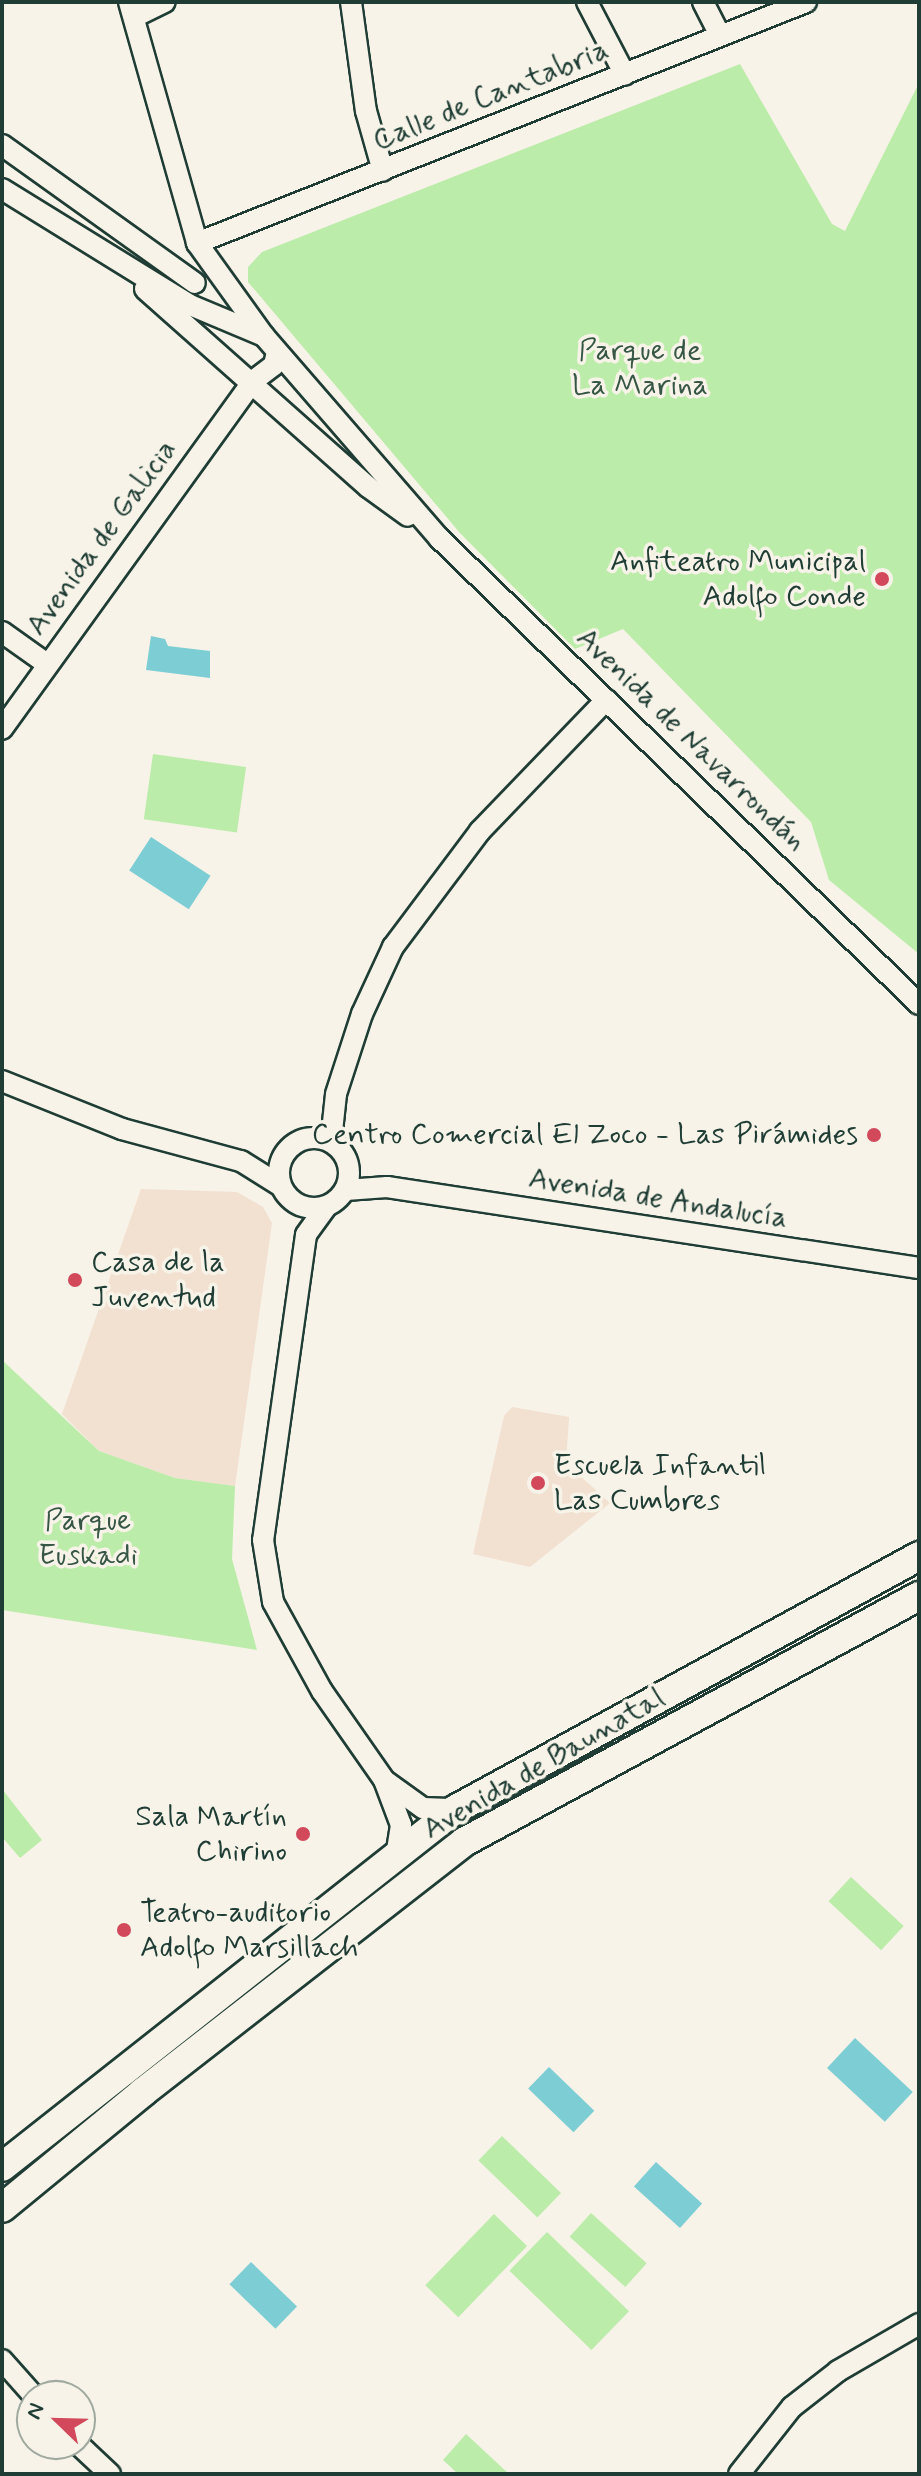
<!DOCTYPE html>
<meta charset="utf-8">
<style>
body{margin:0}
#map{position:relative;width:921px;height:2476px;overflow:hidden;background:#f7f3e8;font-family:Mynerve,sans-serif}
div>[style]{position:absolute}
.built>*{inset:0;background:#f2e0d0}
.green>*{inset:0;background:#bcecaa;transform-origin:0 0}
.water>*{inset:0;background:#7dced4;transform-origin:0 0}
.roads{filter:drop-shadow(2px 0 #1f3d34) drop-shadow(-2px 0 #1f3d34) drop-shadow(0 2px #1f3d34) drop-shadow(0 -2px #1f3d34)}
.street>*{height:20px;margin:-10px;padding:0 10px;transform-origin:10px;border-radius:10px;background:#f7f3e8}
.street>.ring{margin:-10px;padding:0;box-sizing:content-box;background:none;border:20px solid #f7f3e8;border-radius:50%}
.secondary>*{height:28px;margin:-14px;padding:0 14px;transform-origin:14px;border-radius:14px;background:#f7f3e8}
.dots>*{width:22px;height:22px;translate:-50% -50%;box-sizing:border-box;border:4px solid #f7f3e8;border-radius:50%}
span{translate:-50% -50%;white-space:nowrap;text-align:center;line-height:1.15;-webkit-text-stroke:7px #f7f3e8;paint-order:stroke}
.street-label{font-size:30px;color:#1f3d34}
.park-label{font-size:30px;color:#375746}
.poi-label{font-size:30px;color:#1f3d34}
.right{translate:-100% -50%;text-align:right}
.left{translate:0 -50%;text-align:left}
.frame{position:absolute;inset:0;border:4px solid #1f3d34;pointer-events:none}
.north{position:absolute;left:16px;top:2380px;width:80px;height:80px;box-sizing:border-box;background:#f7f3e8;border:2px solid #a1aaa0;border-radius:50%;rotate:293deg;font-size:22px;font-weight:700;line-height:32px;text-align:center;color:#1f3d34}
.north::after{content:'';display:block;margin:auto;width:28px;height:36px;background:#d1495b;clip-path:polygon(50% 0,100% 100%,50% 72%,0 100%)}
</style>
<div id="map">
<div class="built">
<div style="clip-path:polygon(141px 1189px,237px 1192px,263px 1207px,272px 1223px,235px 1486px,175px 1478px,99px 1451px,62px 1414px)"></div>
<div style="clip-path:polygon(512px 1407px,569px 1417px,566px 1463px,610px 1503px,530px 1567px,473px 1554px,504px 1416px)"></div>
</div>
<div class="green">
<div style="clip-path:polygon(740px 64px,832px 224px,845px 231px,919px 83px,919px 954px,829px 880px,811px 822px,623px 629px,575px 649px,460px 533px,248px 282px,248px 267px,262px 252px)"></div>
<div style="left:153px;top:754px;width:94px;height:66px;rotate:8deg"></div>
<div style="clip-path:polygon(2px 1360px,99px 1451px,175px 1478px,235px 1486px,232px 1559px,257px 1650px,2px 1610px)"></div>
<div style="clip-path:polygon(2px 1789px,42px 1840px,20px 1858px,2px 1837px)"></div>
<div style="left:851px;top:1877px;width:72px;height:33px;rotate:43deg"></div>
<div style="left:502px;top:2136px;width:82px;height:34px;rotate:44deg"></div>
<div style="left:591px;top:2213px;width:75px;height:32px;rotate:42deg"></div>
<div style="left:494px;top:2214px;width:46px;height:99px;rotate:44deg"></div>
<div style="left:547px;top:2232px;width:114px;height:54px;rotate:44deg"></div>
<div style="clip-path:polygon(466px 2434px,509px 2474px,458px 2474px,443px 2460px)"></div>
</div>
<div class="water">
<div style="clip-path:polygon(151px 636px,165px 639px,168px 646px,210px 651px,210px 678px,146px 670px)"></div>
<div style="left:151px;top:837px;width:71px;height:40px;rotate:33deg"></div>
<div style="left:855px;top:2038px;width:79px;height:41px;rotate:43deg"></div>
<div style="left:549px;top:2067px;width:63px;height:30px;rotate:44deg"></div>
<div style="left:656px;top:2162px;width:62px;height:33px;rotate:42deg"></div>
<div style="left:251px;top:2262px;width:64px;height:31px;rotate:44deg"></div>
</div>
<div class="roads">
<div class="street">
<div style="left:129px;top:2px;width:250px;rotate:74.2deg"></div>
<div style="left:197px;top:243px;width:113px;rotate:54.3deg"></div>
<div style="left:351px;top:2px;width:110px;rotate:82.2deg"></div>
<div style="left:366px;top:111px;width:62px;rotate:74.2deg"></div>
<div style="left:587px;top:2px;width:82px;rotate:62.5deg"></div>
<div style="left:703px;top:2px;width:36px;rotate:63deg"></div>
<div style="left:134px;top:17px;width:34px;rotate:-26deg"></div>
<div style="left:2px;top:145px;width:237px;rotate:35.6deg"></div>
<div style="left:2px;top:189px;width:221px;rotate:31.7deg"></div>
<div style="left:190px;top:305px;width:80px;rotate:22.7deg"></div>
<div style="left:264px;top:336px;width:267px;rotate:49.1deg"></div>
<div style="left:439px;top:538px;width:669px;rotate:44.15deg"></div>
<div style="left:197px;top:243px;width:655px;rotate:-21.59deg"></div>
<div style="left:145px;top:289px;width:298px;rotate:41.6deg"></div>
<div style="left:368px;top:487px;width:49px;rotate:35.9deg"></div>
<div style="left:2px;top:632px;width:55px;rotate:35.4deg"></div>
<div style="left:2px;top:729px;width:429px;rotate:-54.2deg"></div>
<div style="left:253px;top:381px;width:26px;rotate:-37deg"></div>
<div style="left:274px;top:365px;width:13px;rotate:-77deg"></div>
<div style="left:2px;top:1081px;width:129px;rotate:21.8deg"></div>
<div style="left:122px;top:1129px;width:123px;rotate:15.1deg"></div>
<div style="left:241px;top:1161px;width:47px;rotate:32deg"></div>
<div class="ring" style="left:279px;top:1138px;width:50px;height:50px"></div>
<div style="left:331px;top:1141px;width:47px;rotate:-83.9deg"></div>
<div style="left:336px;top:1094px;width:84px;rotate:-72deg"></div>
<div style="left:362px;top:1014px;width:74px;rotate:-65.2deg"></div>
<div style="left:393px;top:947px;width:145px;rotate:-53.1deg"></div>
<div style="left:480px;top:831px;width:182px;rotate:-46.1deg"></div>
<div style="left:346px;top:1190px;width:41px;rotate:-4.2deg"></div>
<div style="left:387px;top:1187px;width:538px;rotate:8.66deg"></div>
<div style="left:326px;top:1207px;width:34px;rotate:126deg"></div>
<div style="left:306px;top:1235px;width:308px;rotate:98deg"></div>
<div style="left:263px;top:1540px;width:63px;rotate:80.8deg"></div>
<div style="left:273px;top:1602px;width:102px;rotate:61.2deg"></div>
<div style="left:322px;top:1691px;width:108px;rotate:55.1deg"></div>
<div style="left:384px;top:1780px;width:48px;rotate:69.3deg"></div>
<div style="left:401px;top:1825px;width:31px;rotate:99deg"></div>
<div style="left:384px;top:1780px;width:48px;rotate:35.7deg"></div>
<div style="left:423px;top:1808px;width:33px;rotate:2deg"></div>
<div style="left:2px;top:2360px;width:48px;rotate:48.4deg"></div>
<div style="left:78px;top:2444px;width:44px;rotate:43.2deg"></div>
<div style="left:739px;top:2474px;width:85px;rotate:-51.7deg"></div>
<div style="left:792px;top:2407px;width:58px;rotate:-38deg"></div>
<div style="left:838px;top:2371px;width:94px;rotate:-30.1deg"></div>
</div>
<div class="secondary">
<div style="left:2px;top:2167px;width:578px;rotate:-38.26deg"></div>
<div style="left:456px;top:1809px;width:528px;rotate:-28.65deg"></div>
<div style="left:2px;top:2208px;width:183px;rotate:-39.4deg"></div>
<div style="left:143px;top:2092px;width:407px;rotate:-37.9deg"></div>
<div style="left:464px;top:1842px;width:517px;rotate:-28.4deg"></div>
</div>
</div>
<div class="dots">
<div style="left:882px;top:579px;background:#d1495b"></div>
<div style="left:874px;top:1135px;background:#d1495b"></div>
<div style="left:75px;top:1280px;background:#d1495b"></div>
<div style="left:538px;top:1483px;background:#d1495b"></div>
<div style="left:303px;top:1834px;background:#d1495b"></div>
<div style="left:124px;top:1930px;background:#d1495b"></div>
</div>
<div class="street-label">
<span style="left:491px;top:96px;rotate:-22deg">Calle de Cantabria</span>
<span style="left:102px;top:538px;rotate:-54deg">Avenida de Galicia</span>
<span style="left:691px;top:740px;rotate:44deg">Avenida de Navarrondán</span>
<span style="left:658px;top:1199px;rotate:9deg">Avenida de Andalucía</span>
<span style="left:544px;top:1764px;rotate:-30deg">Avenida de Baunatal</span>
</div>
<div class="park-label">
<span style="left:640px;top:368px">Parque de<br>La Marina</span>
<span style="left:88px;top:1538px">Parque<br>Euskadi</span>
</div>
<div class="poi-label">
<span class="right" style="left:866px;top:579px">Anfiteatro Municipal<br>Adolfo Conde</span>
<span class="right" style="left:858px;top:1135px">Centro Comercial El Zoco - Las Pirámides</span>
<span class="left" style="left:91px;top:1280px">Casa de la<br>Juventud</span>
<span class="left" style="left:554px;top:1483px">Escuela Infantil<br>Las Cumbres</span>
<span class="right" style="left:287px;top:1834px">Sala Martín<br>Chirino</span>
<span class="left" style="left:140px;top:1930px">Teatro-auditorio<br>Adolfo Marsillach</span>
</div>
<div class="frame"></div>
<div class="north">N</div>
</div>
